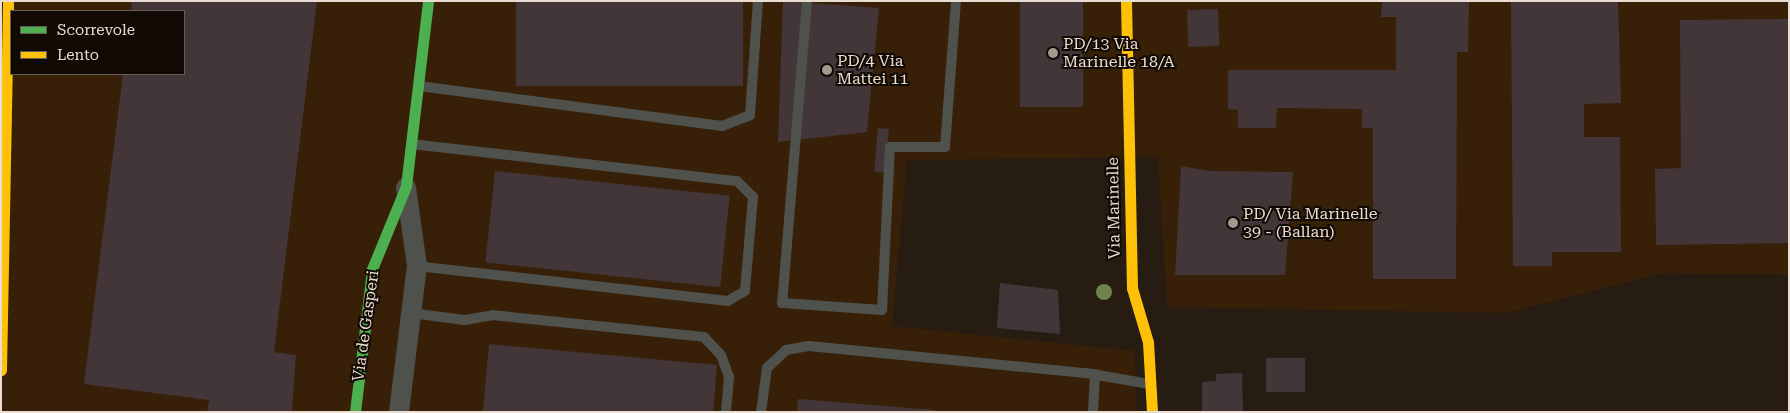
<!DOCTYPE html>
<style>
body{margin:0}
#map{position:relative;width:1790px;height:413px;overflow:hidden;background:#271c11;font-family:"Roboto Serif",serif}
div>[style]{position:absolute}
.built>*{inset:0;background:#372007}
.building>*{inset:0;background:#433639;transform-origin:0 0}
.lane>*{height:10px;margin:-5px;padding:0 5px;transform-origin:5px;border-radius:5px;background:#4f514d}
.street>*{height:20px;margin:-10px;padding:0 10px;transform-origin:10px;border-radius:10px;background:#4f514d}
.fast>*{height:11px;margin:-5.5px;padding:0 5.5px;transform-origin:5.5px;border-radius:5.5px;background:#4caf50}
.slow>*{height:11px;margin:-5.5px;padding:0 5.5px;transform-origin:5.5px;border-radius:5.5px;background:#ffc107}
.trees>*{width:16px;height:16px;margin:-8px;border-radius:50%;background:#71824d}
.dots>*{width:14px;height:14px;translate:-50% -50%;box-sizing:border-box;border:2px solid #110903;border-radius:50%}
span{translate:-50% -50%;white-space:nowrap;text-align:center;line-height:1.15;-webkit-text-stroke:4px #110903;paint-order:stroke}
.poi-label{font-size:16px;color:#e9dcd0}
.left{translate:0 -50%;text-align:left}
.street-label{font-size:16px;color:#e9dcd0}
.frame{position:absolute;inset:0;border:2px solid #e9dcd0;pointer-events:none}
.legend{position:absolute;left:10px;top:10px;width:175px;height:65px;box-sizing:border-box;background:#110903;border:1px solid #675d55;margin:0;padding:6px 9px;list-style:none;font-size:15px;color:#e9dcd0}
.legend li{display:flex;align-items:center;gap:10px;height:25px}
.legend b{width:25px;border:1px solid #675d55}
</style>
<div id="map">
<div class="built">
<div style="clip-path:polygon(evenodd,1px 1px,1789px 1px,1789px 275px,1662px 273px,1507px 313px,1167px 307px,1158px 157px,907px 160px,892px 326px,1134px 351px,1137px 412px,1px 412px,1px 1px,11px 11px,184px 11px,184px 74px,11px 74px,11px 11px)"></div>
</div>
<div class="building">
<div style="clip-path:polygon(132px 1px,317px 1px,274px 352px,296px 355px,292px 412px,207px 412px,209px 400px,84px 384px,123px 74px,184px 74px,184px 11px,131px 11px)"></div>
<div style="left:516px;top:1px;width:227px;height:85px"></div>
<div style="clip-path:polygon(783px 1px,879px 8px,867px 132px,778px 142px)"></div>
<div style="left:1020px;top:1px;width:63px;height:106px"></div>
<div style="clip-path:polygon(1382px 1px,1469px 1px,1468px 52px,1457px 52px,1456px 279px,1373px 279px,1373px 128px,1362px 128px,1362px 109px,1277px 108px,1276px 128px,1238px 128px,1238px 110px,1228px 109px,1228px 70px,1396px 70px,1396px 17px,1381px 17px)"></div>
<div style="clip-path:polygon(1511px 1px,1618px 2px,1621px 103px,1584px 104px,1584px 137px,1620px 137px,1621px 252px,1552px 252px,1552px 266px,1513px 266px)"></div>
<div style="left:1218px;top:9px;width:37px;height:31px;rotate:88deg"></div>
<div style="clip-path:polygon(1789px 19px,1789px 243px,1656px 245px,1655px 169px,1681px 168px,1680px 20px)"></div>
<div style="left:878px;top:128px;width:11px;height:44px;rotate:5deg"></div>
<div style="clip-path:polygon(1181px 166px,1209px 171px,1293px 172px,1285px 275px,1175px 275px)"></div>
<div style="left:495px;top:171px;width:236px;height:92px;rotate:6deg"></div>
<div style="clip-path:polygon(1000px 283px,1058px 290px,1060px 334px,997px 328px)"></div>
<div style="clip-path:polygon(489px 344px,717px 365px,713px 412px,483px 412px)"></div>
<div style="left:1305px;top:358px;width:34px;height:39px;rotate:90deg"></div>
<div style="clip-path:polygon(1242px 373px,1243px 412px,1202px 412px,1202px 382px,1216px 381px,1216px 374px)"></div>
<div style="clip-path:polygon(798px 399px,935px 410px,935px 412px,797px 412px)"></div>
</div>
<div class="lane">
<div style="left:807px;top:1px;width:303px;rotate:94.7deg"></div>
<div style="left:782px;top:303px;width:100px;rotate:4deg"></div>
<div style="left:882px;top:310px;width:163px;rotate:-87.2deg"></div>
<div style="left:890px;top:147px;width:55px"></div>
<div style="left:945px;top:147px;width:146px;rotate:-85.7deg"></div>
<div style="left:419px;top:86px;width:306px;rotate:7.5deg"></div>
<div style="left:722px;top:126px;width:30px;rotate:-21deg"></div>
<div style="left:750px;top:115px;width:114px;rotate:-86deg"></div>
<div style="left:411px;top:144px;width:328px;rotate:6.5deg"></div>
<div style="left:737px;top:181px;width:23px;rotate:45deg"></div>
<div style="left:753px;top:197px;width:94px;rotate:94.9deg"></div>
<div style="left:745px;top:291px;width:20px;rotate:150deg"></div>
<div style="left:728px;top:301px;width:313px;rotate:-173.6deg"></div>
<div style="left:411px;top:313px;width:54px;rotate:7.4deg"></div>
<div style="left:465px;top:320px;width:27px;rotate:-10deg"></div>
<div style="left:492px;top:315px;width:213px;rotate:5.9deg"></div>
<div style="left:704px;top:337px;width:25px;rotate:47deg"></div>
<div style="left:721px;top:355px;width:23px;rotate:70deg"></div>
<div style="left:729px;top:377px;width:35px;rotate:95deg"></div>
<div style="left:761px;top:412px;width:44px;rotate:-82.2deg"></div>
<div style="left:767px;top:368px;width:26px;rotate:-43deg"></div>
<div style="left:786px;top:350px;width:23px;rotate:-10deg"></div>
<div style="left:809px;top:346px;width:278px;rotate:5.6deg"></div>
<div style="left:1086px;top:373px;width:64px;rotate:9.9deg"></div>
<div style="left:1093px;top:412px;width:38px;rotate:-87deg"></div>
</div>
<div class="street">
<div style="left:399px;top:412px;width:147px;rotate:-83deg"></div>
<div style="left:417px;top:266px;width:79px;rotate:-98deg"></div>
</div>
<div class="fast">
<div style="left:355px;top:412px;width:144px;rotate:-83.2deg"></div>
<div style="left:372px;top:269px;width:90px;rotate:-67.7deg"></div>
<div style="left:406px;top:186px;width:186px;rotate:-83.2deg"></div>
</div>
<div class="slow">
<div style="left:1126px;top:1px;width:287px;rotate:88.8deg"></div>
<div style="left:1132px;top:288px;width:56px;rotate:73.5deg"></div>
<div style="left:1148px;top:342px;width:70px;rotate:86.7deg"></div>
<div style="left:1px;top:370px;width:369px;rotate:-88.9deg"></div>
</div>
<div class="trees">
<div style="left:1104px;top:292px"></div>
</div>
<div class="dots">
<div style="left:1053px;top:53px;background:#a5998d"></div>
<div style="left:827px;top:70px;background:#a5998d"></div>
<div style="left:1233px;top:223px;background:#a5998d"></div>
</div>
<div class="poi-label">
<span class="left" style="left:1063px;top:53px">PD/13 Via<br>Marinelle 18/A</span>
<span class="left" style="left:837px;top:70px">PD/4 Via<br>Mattei 11</span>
<span class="left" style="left:1243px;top:223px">PD/ Via Marinelle<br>39 - (Ballan)</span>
</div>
<div class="street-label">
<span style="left:1114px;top:208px;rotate:-91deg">Via Marinelle</span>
<span style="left:366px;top:326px;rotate:-82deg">Via de Gasperi</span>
</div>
<div class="frame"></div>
<ul class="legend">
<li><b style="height:6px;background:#4caf50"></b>Scorrevole</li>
<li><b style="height:6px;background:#ffc107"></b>Lento</li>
</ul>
</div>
